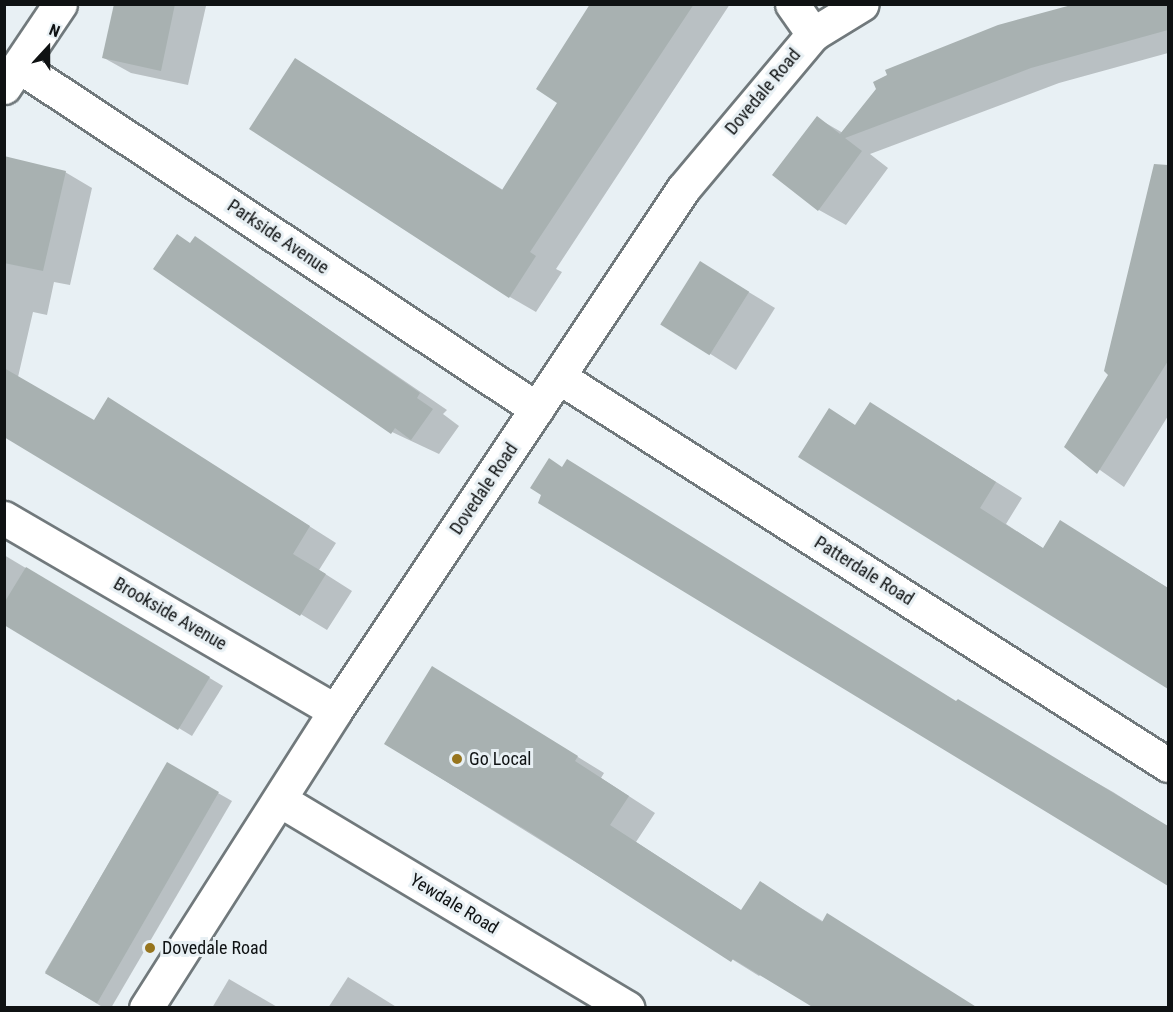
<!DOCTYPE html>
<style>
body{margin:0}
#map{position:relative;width:1173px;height:1012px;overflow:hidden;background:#e8f0f4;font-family:"Roboto Condensed",sans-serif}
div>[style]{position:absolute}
.shadow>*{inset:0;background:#0003}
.building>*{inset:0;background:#a8b1b1;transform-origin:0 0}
.roads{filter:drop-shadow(2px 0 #71797c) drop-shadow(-2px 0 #71797c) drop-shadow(0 2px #71797c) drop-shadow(0 -2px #71797c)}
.minor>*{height:33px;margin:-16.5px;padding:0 16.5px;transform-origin:16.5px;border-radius:16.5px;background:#fff}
.dots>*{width:16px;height:16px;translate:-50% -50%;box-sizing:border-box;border:3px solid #e8f0f4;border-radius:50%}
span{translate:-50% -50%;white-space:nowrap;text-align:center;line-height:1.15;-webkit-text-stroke:6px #e8f0f4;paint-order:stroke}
.street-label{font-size:18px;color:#0f1213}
.poi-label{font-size:18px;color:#0f1213}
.left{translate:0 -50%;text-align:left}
.frame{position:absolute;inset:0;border:6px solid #0f1213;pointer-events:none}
.north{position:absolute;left:18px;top:18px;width:60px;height:60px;-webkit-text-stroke:4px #e8f0f4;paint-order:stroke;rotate:21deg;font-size:16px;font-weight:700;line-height:24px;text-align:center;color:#0f1213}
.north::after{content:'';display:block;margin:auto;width:21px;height:27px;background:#0f1213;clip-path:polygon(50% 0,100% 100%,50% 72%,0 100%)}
</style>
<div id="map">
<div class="shadow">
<div style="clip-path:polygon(116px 4px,206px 6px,188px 85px,131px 73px,104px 58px)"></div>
<div style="clip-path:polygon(592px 4px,730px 4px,556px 269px,562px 272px,536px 312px,510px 297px,296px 60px,503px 190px,559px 102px)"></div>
<div style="clip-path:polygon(1080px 4px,1168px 4px,1168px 53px,1059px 83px,870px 154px,888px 168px,846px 225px,819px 210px,817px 118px,843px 133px)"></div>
<div style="clip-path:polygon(65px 172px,92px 188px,70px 285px,54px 282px,47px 315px,33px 312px,18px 377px,94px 422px,108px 399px,336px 543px,319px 570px,352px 591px,327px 630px,35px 453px,4px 416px,4px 177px)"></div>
<div style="clip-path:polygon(1159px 177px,1168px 179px,1168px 416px,1124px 487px,1066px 446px,1109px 375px)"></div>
<div style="clip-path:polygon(195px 238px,447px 410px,443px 414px,459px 426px,439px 454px,392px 432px,191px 244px)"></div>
<div style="clip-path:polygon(727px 279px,775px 308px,736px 370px,661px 323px)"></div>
<div style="clip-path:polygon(871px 404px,1022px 498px,1006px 524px,1044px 549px,1061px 522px,1168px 588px,1168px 686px,800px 456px,830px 410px,856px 426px)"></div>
<div style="clip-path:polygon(540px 503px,957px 703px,1113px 792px,1168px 827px,1168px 884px)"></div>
<div style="clip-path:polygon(4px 555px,223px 686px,192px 736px,4px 623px)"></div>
<div style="clip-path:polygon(459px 684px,604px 773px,601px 778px,655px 813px,636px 842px,742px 911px,760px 883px,824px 922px,759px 976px,386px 744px)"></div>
<div style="clip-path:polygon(167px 764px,232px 801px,111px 1008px,104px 1008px,45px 972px)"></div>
<div style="clip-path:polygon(348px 977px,361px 985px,398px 1008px,328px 1008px)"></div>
<div style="clip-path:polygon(229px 979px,279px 1008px,212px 1008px)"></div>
</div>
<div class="building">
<div style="clip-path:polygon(114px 4px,175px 4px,161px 71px,102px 58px)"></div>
<div style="clip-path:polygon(590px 4px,694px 4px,530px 252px,536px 256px,509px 298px,249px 129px,295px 58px,502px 190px,557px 103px,536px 89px)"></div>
<div style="clip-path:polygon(1075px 4px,1168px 4px,1168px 30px,1031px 68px,845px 138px,862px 151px,818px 211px,772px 175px,817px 116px,840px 134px,876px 89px,873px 82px,887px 75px,885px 70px,998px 25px)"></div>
<div style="clip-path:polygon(4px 156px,66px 171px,43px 271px,4px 263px)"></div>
<div style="clip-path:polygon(1154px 164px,1168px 165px,1168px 361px,1097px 474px,1064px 447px,1108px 375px,1104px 371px)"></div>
<div style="clip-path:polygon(177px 234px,190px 243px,195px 236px,420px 393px,417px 398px,433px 409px,411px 440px,395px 428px,391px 434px,153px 269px)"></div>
<div style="left:700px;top:261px;width:58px;height:75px;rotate:32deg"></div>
<div style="clip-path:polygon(4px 368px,94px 420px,108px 397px,310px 526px,293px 554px,326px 574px,300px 616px,4px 437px)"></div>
<div style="clip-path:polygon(870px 402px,996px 482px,980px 508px,1043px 548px,1060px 520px,1168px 588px,1168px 689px,798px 457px,829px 408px,855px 425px)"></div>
<div style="clip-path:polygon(549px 458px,562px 467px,567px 459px,956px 701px,958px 699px,1168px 826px,1168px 886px,538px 503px,541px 495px,530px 488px)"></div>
<div style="clip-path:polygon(26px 567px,210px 677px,178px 730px,4px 625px,4px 603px)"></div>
<div style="clip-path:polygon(432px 666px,578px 756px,575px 761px,629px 796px,610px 825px,741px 910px,760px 881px,822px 922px,827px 913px,978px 1008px,814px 1008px,733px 959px,731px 962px,531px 833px,384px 744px)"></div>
<div style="left:167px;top:762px;width:60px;height:244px;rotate:30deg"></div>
</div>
<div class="roads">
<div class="minor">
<div style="left:792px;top:4px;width:37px;rotate:55deg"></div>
<div style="left:19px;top:66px;width:621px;rotate:33.51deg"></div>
<div style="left:4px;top:87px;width:100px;rotate:-56deg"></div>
<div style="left:559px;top:377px;width:722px;rotate:32.5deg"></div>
<div style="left:4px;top:518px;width:383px;rotate:30.2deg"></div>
<div style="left:280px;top:800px;width:405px;rotate:30.9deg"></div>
<div style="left:146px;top:1008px;width:352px;rotate:-57.5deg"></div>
<div style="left:335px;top:711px;width:627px;rotate:-56.31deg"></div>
<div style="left:683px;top:189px;width:202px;rotate:-50deg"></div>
<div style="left:813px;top:34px;width:57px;rotate:-31.5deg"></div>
</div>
</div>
<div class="dots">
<div style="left:457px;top:759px;background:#97751e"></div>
<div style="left:150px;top:948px;background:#97751e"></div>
</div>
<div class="street-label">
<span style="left:763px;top:92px;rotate:-50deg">Dovedale Road</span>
<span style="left:278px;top:237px;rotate:34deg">Parkside Avenue</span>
<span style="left:484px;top:489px;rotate:-56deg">Dovedale Road</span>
<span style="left:864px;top:571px;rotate:32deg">Patterdale Road</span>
<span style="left:170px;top:614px;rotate:30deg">Brookside Avenue</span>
<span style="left:454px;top:904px;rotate:31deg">Yewdale Road</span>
</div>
<div class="poi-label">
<span class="left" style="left:469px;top:759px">Go Local</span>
<span class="left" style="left:162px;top:948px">Dovedale Road</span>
</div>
<div class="frame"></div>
<div class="north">N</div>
</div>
